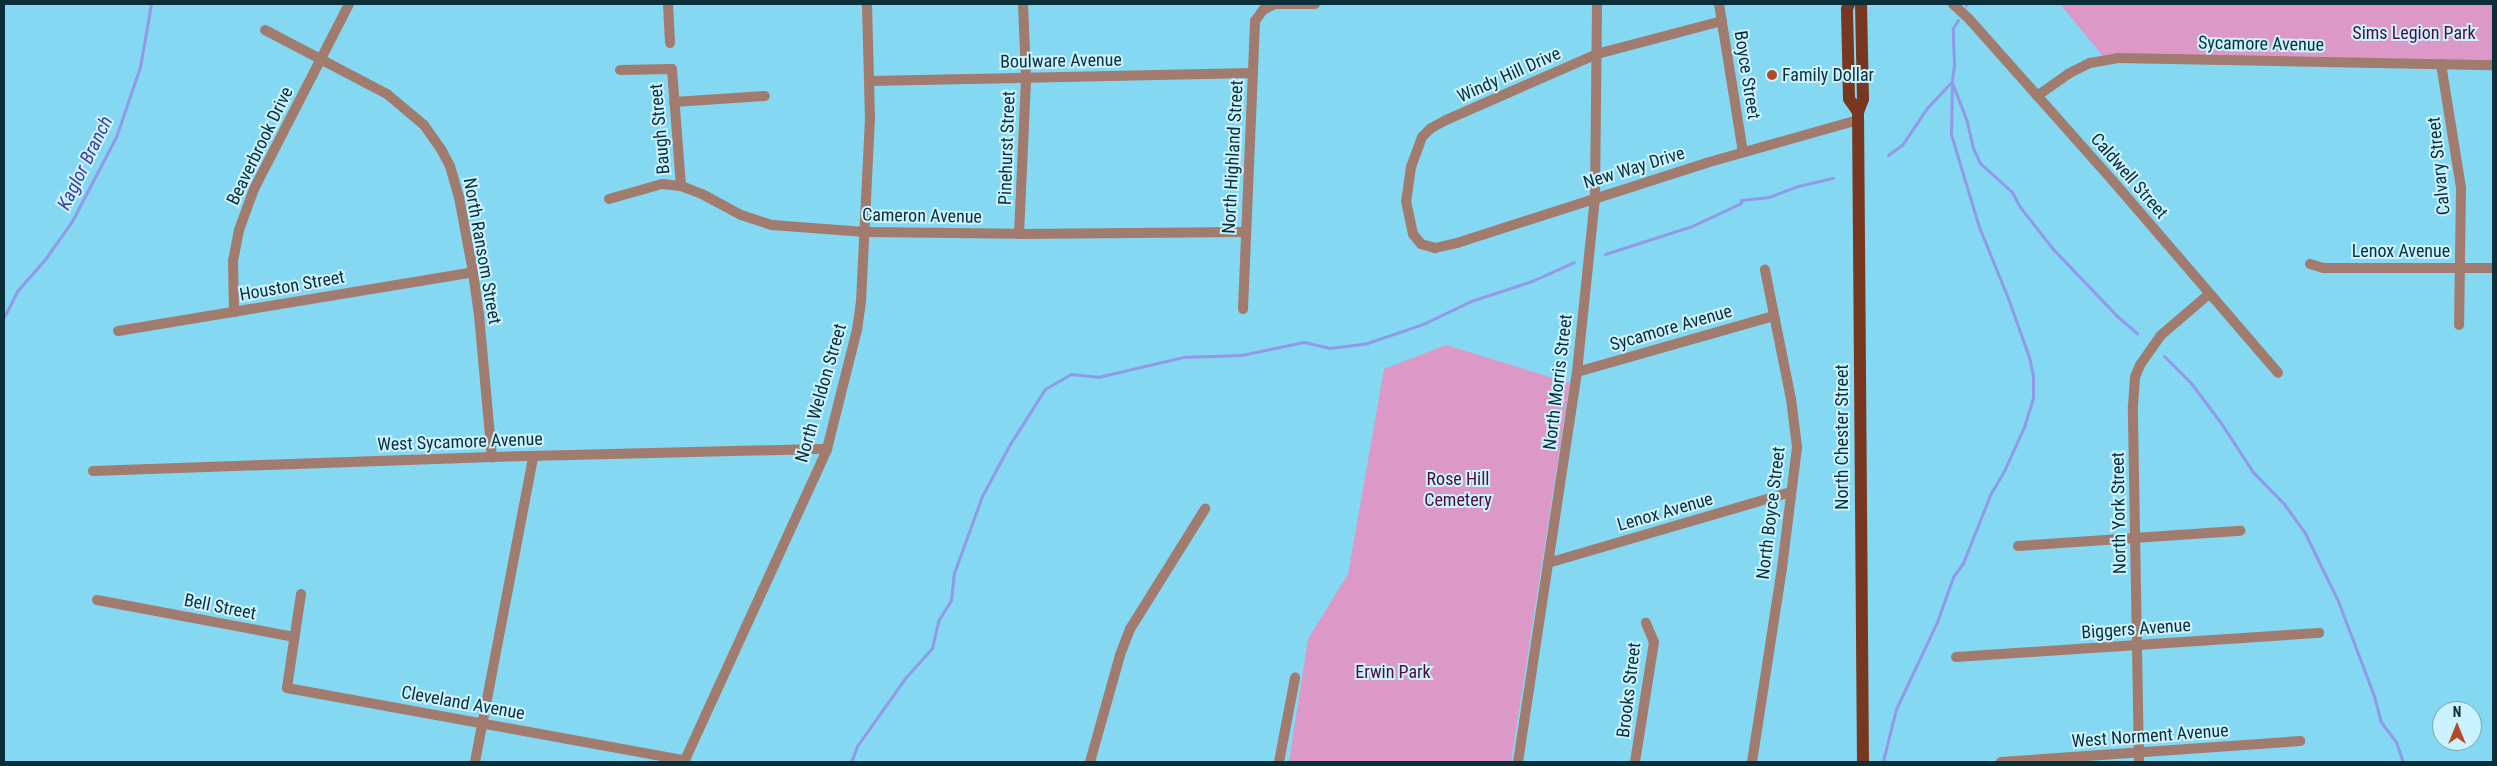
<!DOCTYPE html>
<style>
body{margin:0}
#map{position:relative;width:2497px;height:766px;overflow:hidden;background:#85d8f1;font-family:"Roboto Condensed",sans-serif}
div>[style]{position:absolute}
.green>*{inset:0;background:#dc99c7}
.stream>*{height:3px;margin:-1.5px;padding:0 1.5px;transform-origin:1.5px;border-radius:1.5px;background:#9299e7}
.minor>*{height:10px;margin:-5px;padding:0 5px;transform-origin:5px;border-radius:5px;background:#a07b6e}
.tertiary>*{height:10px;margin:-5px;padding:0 5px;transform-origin:5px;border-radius:5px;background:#a07b6e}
.primary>*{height:12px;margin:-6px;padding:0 6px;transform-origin:6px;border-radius:6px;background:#773721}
.dots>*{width:14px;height:14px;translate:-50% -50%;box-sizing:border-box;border:2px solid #cbf2ff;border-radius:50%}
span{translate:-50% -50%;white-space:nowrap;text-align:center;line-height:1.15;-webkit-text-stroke:4px #cbf2ff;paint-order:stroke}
.park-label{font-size:18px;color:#4f0c40}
.street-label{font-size:18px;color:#0b2f39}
.poi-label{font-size:18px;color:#0b2f39}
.left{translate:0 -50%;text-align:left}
.water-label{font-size:19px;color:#42419b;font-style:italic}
.frame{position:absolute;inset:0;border:5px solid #0b2f39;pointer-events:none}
.north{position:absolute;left:2432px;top:701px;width:50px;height:50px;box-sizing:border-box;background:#cbf2ff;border:1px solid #7ea4b0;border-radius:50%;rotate:0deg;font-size:14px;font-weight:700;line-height:20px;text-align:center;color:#0b2f39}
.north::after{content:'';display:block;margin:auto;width:18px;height:22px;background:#b34b27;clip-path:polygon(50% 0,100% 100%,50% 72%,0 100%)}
</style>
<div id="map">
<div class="green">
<div style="clip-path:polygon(2060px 4px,2493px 4px,2493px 65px,2106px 60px)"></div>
<div style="clip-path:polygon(1446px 345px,1570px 383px,1511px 762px,1289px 762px,1308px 639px,1348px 574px,1384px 369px)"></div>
</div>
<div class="stream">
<div style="left:1966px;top:5px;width:1px;rotate:-90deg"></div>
<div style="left:1953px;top:85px;width:40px;rotate:69deg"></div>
<div style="left:1967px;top:122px;width:27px;rotate:77deg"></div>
<div style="left:1973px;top:148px;width:17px;rotate:65deg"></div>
<div style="left:1980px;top:163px;width:43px;rotate:42.2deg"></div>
<div style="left:2012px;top:192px;width:17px;rotate:62deg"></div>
<div style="left:2020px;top:207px;width:53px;rotate:51.8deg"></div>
<div style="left:2053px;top:249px;width:91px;rotate:46.3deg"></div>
<div style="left:2116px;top:315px;width:28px;rotate:41deg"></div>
<div style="left:1888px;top:155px;width:17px;rotate:-36deg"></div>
<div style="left:1902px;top:145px;width:45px;rotate:-56deg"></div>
<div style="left:1927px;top:108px;width:35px;rotate:-47deg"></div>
<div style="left:1605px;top:254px;width:91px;rotate:-17.8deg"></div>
<div style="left:1692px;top:226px;width:54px;rotate:-25.1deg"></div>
<div style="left:1741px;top:203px;width:3px;rotate:-90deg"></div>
<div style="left:1741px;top:200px;width:28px;rotate:-6deg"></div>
<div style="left:1769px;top:197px;width:31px;rotate:-21deg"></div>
<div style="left:1798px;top:186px;width:36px;rotate:-13deg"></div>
<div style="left:4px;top:317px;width:30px;rotate:-63deg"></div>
<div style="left:18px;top:290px;width:43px;rotate:-48.8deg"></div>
<div style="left:46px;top:258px;width:45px;rotate:-54.9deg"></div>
<div style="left:72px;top:221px;width:95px;rotate:-62.4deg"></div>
<div style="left:116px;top:137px;width:74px;rotate:-71.1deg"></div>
<div style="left:140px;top:67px;width:64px;rotate:-80.1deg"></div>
<div style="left:2164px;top:356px;width:38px;rotate:45deg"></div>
<div style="left:2191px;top:383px;width:50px;rotate:53.1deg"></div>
<div style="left:2221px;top:423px;width:59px;rotate:56.9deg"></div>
<div style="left:2253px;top:472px;width:45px;rotate:45.9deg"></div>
<div style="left:2284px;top:504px;width:36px;rotate:54deg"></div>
<div style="left:2305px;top:533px;width:76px;rotate:64.1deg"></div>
<div style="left:2338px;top:601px;width:102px;rotate:69.2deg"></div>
<div style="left:2374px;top:696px;width:27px;rotate:75deg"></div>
<div style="left:2381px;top:722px;width:25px;rotate:53deg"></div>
<div style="left:2396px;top:742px;width:21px;rotate:71deg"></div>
<div style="left:1883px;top:761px;width:54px;rotate:-76deg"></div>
<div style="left:1896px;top:709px;width:96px;rotate:-64.8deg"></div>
<div style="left:1937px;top:622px;width:48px;rotate:-70.4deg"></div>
<div style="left:1953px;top:577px;width:17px;rotate:-54deg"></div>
<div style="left:1963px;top:563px;width:73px;rotate:-68.3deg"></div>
<div style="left:1990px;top:495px;width:28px;rotate:-60deg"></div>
<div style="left:2004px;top:471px;width:48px;rotate:-65.6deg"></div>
<div style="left:2024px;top:427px;width:30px;rotate:-73deg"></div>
<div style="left:2033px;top:398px;width:22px;rotate:-90deg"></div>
<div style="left:2033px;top:376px;width:19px;rotate:-102deg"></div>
<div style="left:2029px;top:357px;width:63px;rotate:-109.6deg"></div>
<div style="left:2008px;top:298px;width:77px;rotate:-112.2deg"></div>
<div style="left:1979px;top:227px;width:97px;rotate:-106.8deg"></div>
<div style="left:1951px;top:134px;width:54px;rotate:-88.9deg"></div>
<div style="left:1952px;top:80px;width:15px;rotate:-82deg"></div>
<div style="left:1954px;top:65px;width:37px;rotate:-92deg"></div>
<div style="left:1953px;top:28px;width:9px;rotate:-58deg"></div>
<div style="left:851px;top:762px;width:17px;rotate:-69deg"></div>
<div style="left:857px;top:746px;width:85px;rotate:-54.6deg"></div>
<div style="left:906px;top:677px;width:39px;rotate:-48deg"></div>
<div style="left:932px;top:648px;width:28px;rotate:-77deg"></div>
<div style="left:938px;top:621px;width:25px;rotate:-58deg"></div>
<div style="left:951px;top:600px;width:27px;rotate:-84deg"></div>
<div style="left:954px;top:573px;width:82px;rotate:-70deg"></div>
<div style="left:982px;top:496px;width:59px;rotate:-61.7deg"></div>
<div style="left:1010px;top:444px;width:65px;rotate:-57.5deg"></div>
<div style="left:1045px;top:389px;width:30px;rotate:-30deg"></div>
<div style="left:1071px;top:374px;width:27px;rotate:6deg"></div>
<div style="left:1098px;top:377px;width:87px;rotate:-13.2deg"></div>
<div style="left:1183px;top:357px;width:58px;rotate:-2deg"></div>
<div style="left:1241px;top:355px;width:64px;rotate:-11.7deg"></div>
<div style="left:1304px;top:342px;width:26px;rotate:13deg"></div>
<div style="left:1329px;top:348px;width:35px;rotate:-7deg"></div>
<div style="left:1364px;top:344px;width:62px;rotate:-18.7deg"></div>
<div style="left:1423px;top:324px;width:53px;rotate:-25.6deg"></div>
<div style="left:1471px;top:301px;width:64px;rotate:-18.2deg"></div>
<div style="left:1532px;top:281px;width:46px;rotate:-24.3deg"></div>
</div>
<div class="minor">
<div style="left:668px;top:4px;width:39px;rotate:87deg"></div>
<div style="left:1719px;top:4px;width:150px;rotate:80.8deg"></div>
<div style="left:1953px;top:4px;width:23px;rotate:43deg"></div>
<div style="left:1970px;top:20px;width:215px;rotate:48.4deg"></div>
<div style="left:2113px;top:181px;width:253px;rotate:49.3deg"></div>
<div style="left:1722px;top:21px;width:129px;rotate:165.2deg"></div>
<div style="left:1597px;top:54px;width:165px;rotate:156.4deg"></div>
<div style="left:1446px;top:120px;width:18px;rotate:151deg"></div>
<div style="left:1430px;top:129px;width:11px;rotate:135deg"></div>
<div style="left:1422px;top:137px;width:32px;rotate:110deg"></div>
<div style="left:1411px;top:167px;width:34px;rotate:98deg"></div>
<div style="left:1406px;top:201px;width:34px;rotate:78deg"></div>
<div style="left:1413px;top:234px;width:13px;rotate:51deg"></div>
<div style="left:1421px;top:244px;width:15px;rotate:16deg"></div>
<div style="left:1435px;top:248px;width:23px;rotate:-13deg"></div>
<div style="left:1457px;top:243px;width:262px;rotate:-17.8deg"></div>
<div style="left:1706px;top:163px;width:158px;rotate:-15.8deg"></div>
<div style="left:265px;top:30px;width:138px;rotate:27.7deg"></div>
<div style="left:387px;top:94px;width:48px;rotate:40deg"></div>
<div style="left:424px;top:125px;width:32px;rotate:55deg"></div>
<div style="left:442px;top:151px;width:17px;rotate:62deg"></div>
<div style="left:450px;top:166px;width:32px;rotate:74deg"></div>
<div style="left:459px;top:197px;width:76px;rotate:79.4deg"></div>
<div style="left:473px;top:272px;width:43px;rotate:82.1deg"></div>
<div style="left:479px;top:315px;width:143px;rotate:84.8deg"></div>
<div style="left:2441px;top:64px;width:126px;rotate:80.8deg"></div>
<div style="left:2461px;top:188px;width:137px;rotate:90.8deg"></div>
<div style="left:620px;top:70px;width:52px;rotate:-1.1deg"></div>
<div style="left:672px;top:69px;width:117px;rotate:85.6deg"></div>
<div style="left:870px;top:81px;width:383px;rotate:-1.2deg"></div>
<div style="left:2037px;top:96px;width:38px;rotate:-35deg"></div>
<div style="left:2068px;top:74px;width:25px;rotate:-27deg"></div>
<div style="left:2090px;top:63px;width:27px;rotate:-10deg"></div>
<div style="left:2117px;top:58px;width:376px;rotate:1.1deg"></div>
<div style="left:674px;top:102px;width:91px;rotate:-3.8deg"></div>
<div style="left:609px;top:199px;width:55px;rotate:-15.8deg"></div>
<div style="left:662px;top:184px;width:19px;rotate:6deg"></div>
<div style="left:681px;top:186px;width:22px;rotate:21deg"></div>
<div style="left:702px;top:194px;width:44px;rotate:28.3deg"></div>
<div style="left:741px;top:215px;width:33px;rotate:18deg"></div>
<div style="left:772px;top:225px;width:93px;rotate:4.3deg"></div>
<div style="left:865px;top:232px;width:154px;rotate:0.7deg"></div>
<div style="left:1019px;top:234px;width:226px;rotate:-0.5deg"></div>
<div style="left:1019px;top:234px;width:156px;rotate:-87.4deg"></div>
<div style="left:1026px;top:78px;width:74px;rotate:-92.3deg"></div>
<div style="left:2310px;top:264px;width:14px;rotate:17deg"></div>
<div style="left:2323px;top:268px;width:170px"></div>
<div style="left:1243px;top:309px;width:288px;rotate:-87.6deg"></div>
<div style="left:1255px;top:21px;width:14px;rotate:-54deg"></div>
<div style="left:1263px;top:10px;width:13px;rotate:-27deg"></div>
<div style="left:1275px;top:4px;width:40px"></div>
<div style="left:234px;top:312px;width:51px;rotate:-91.1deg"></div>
<div style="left:233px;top:261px;width:32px;rotate:-79deg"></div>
<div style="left:239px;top:230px;width:44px;rotate:-69.9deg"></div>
<div style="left:254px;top:189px;width:208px;rotate:-62.8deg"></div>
<div style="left:118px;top:331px;width:360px;rotate:-9.4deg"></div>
<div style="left:1577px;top:372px;width:204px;rotate:-15.9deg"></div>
<div style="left:93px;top:471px;width:399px;rotate:-2deg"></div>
<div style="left:492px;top:457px;width:335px;rotate:-1.4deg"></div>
<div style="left:2018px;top:546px;width:223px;rotate:-3.9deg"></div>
<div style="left:1548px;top:563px;width:253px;rotate:-16.3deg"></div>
<div style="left:301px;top:594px;width:95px;rotate:98.5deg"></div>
<div style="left:287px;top:688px;width:403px;rotate:10.3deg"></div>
<div style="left:97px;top:600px;width:200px;rotate:10.6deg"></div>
<div style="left:1956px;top:657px;width:364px;rotate:-3.8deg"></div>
<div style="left:475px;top:762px;width:310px;rotate:-79.2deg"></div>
<div style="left:1090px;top:762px;width:111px;rotate:-74.3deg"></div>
<div style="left:1120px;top:655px;width:28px;rotate:-69deg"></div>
<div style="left:1130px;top:629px;width:142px;rotate:-58deg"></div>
<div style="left:1279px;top:762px;width:86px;rotate:-79.2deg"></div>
<div style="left:1518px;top:762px;width:394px;rotate:-81.4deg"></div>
<div style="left:1577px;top:372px;width:176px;rotate:-84.1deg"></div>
<div style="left:1595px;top:197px;width:193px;rotate:-89.4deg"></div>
<div style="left:1635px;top:762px;width:121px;rotate:-81deg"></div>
<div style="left:1654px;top:642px;width:21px;rotate:-113deg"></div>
<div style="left:1752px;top:762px;width:196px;rotate:-81.2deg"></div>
<div style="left:1782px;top:568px;width:122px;rotate:-82.9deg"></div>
<div style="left:1797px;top:447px;width:48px;rotate:-97.1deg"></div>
<div style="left:1791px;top:399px;width:132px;rotate:-101.4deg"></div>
<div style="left:2001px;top:762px;width:300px;rotate:-4deg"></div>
<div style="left:2139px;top:762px;width:356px;rotate:-91deg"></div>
<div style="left:2133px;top:406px;width:29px;rotate:-86deg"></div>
<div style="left:2135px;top:377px;width:13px;rotate:-67deg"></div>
<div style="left:2140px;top:365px;width:35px;rotate:-55deg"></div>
<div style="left:2160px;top:336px;width:65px;rotate:-40.6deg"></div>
</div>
<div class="tertiary">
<div style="left:684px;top:762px;width:344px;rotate:-65.4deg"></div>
<div style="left:827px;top:449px;width:123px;rotate:-75.9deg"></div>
<div style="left:857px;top:330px;width:28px;rotate:-82deg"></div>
<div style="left:861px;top:302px;width:183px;rotate:-87.2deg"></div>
<div style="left:870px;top:119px;width:115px;rotate:-91.5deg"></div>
</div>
<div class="primary">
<div style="left:1849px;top:4px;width:5px;rotate:112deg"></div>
<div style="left:1847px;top:9px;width:90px;rotate:88.7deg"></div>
<div style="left:1849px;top:99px;width:16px;rotate:55deg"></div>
<div style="left:1861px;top:4px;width:95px;rotate:88.8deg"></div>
<div style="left:1863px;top:99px;width:14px;rotate:111deg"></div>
<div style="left:1858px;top:112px;width:650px;rotate:89.56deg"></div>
</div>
<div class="dots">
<div style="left:1772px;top:75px;background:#b34b27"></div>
</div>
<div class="park-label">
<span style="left:2414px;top:33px">Sims Legion Park</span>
<span style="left:1458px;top:490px">Rose Hill<br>Cemetery</span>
<span style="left:1393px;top:672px">Erwin Park</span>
</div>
<div class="street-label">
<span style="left:2261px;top:44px;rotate:1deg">Sycamore Avenue</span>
<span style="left:1061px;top:61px;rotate:-1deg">Boulware Avenue</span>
<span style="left:1509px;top:75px;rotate:-24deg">Windy Hill Drive</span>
<span style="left:1747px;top:75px;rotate:81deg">Boyce Street</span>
<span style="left:660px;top:129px;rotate:-95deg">Baugh Street</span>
<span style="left:260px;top:146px;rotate:-64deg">Beaverbrook Drive</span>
<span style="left:1007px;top:148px;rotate:-88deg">Pinehurst Street</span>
<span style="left:1233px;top:157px;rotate:-87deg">North Highland Street</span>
<span style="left:2439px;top:166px;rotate:-96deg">Calvary Street</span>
<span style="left:1634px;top:168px;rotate:-17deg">New Way Drive</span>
<span style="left:2129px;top:176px;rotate:49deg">Caldwell Street</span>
<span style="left:922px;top:216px;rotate:1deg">Cameron Avenue</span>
<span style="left:482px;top:251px;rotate:80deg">North Ransom Street</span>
<span style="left:2401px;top:251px">Lenox Avenue</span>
<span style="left:292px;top:286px;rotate:-10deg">Houston Street</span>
<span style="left:1671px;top:328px;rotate:-16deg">Sycamore Avenue</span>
<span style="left:1558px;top:382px;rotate:-83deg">North Morris Street</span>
<span style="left:821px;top:393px;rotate:-74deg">North Weldon Street</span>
<span style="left:1842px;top:437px;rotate:-90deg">North Chester Street</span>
<span style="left:460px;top:442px;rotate:-2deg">West Sycamore Avenue</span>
<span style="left:1665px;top:512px;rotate:-16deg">Lenox Avenue</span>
<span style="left:1771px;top:513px;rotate:-83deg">North Boyce Street</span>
<span style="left:2119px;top:513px;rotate:-91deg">North York Street</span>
<span style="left:220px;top:607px;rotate:11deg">Bell Street</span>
<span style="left:2136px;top:629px;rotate:-4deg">Biggers Avenue</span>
<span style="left:1629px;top:690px;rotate:-83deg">Brooks Street</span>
<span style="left:463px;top:703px;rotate:10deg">Cleveland Avenue</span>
<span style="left:2150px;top:736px;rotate:-4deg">West Norment Avenue</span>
</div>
<div class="poi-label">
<span class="left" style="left:1782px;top:75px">Family Dollar</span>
</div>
<div class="water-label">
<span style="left:85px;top:163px;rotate:-64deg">Kaglor Branch</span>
</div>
<div class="frame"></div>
<div class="north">N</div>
</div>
